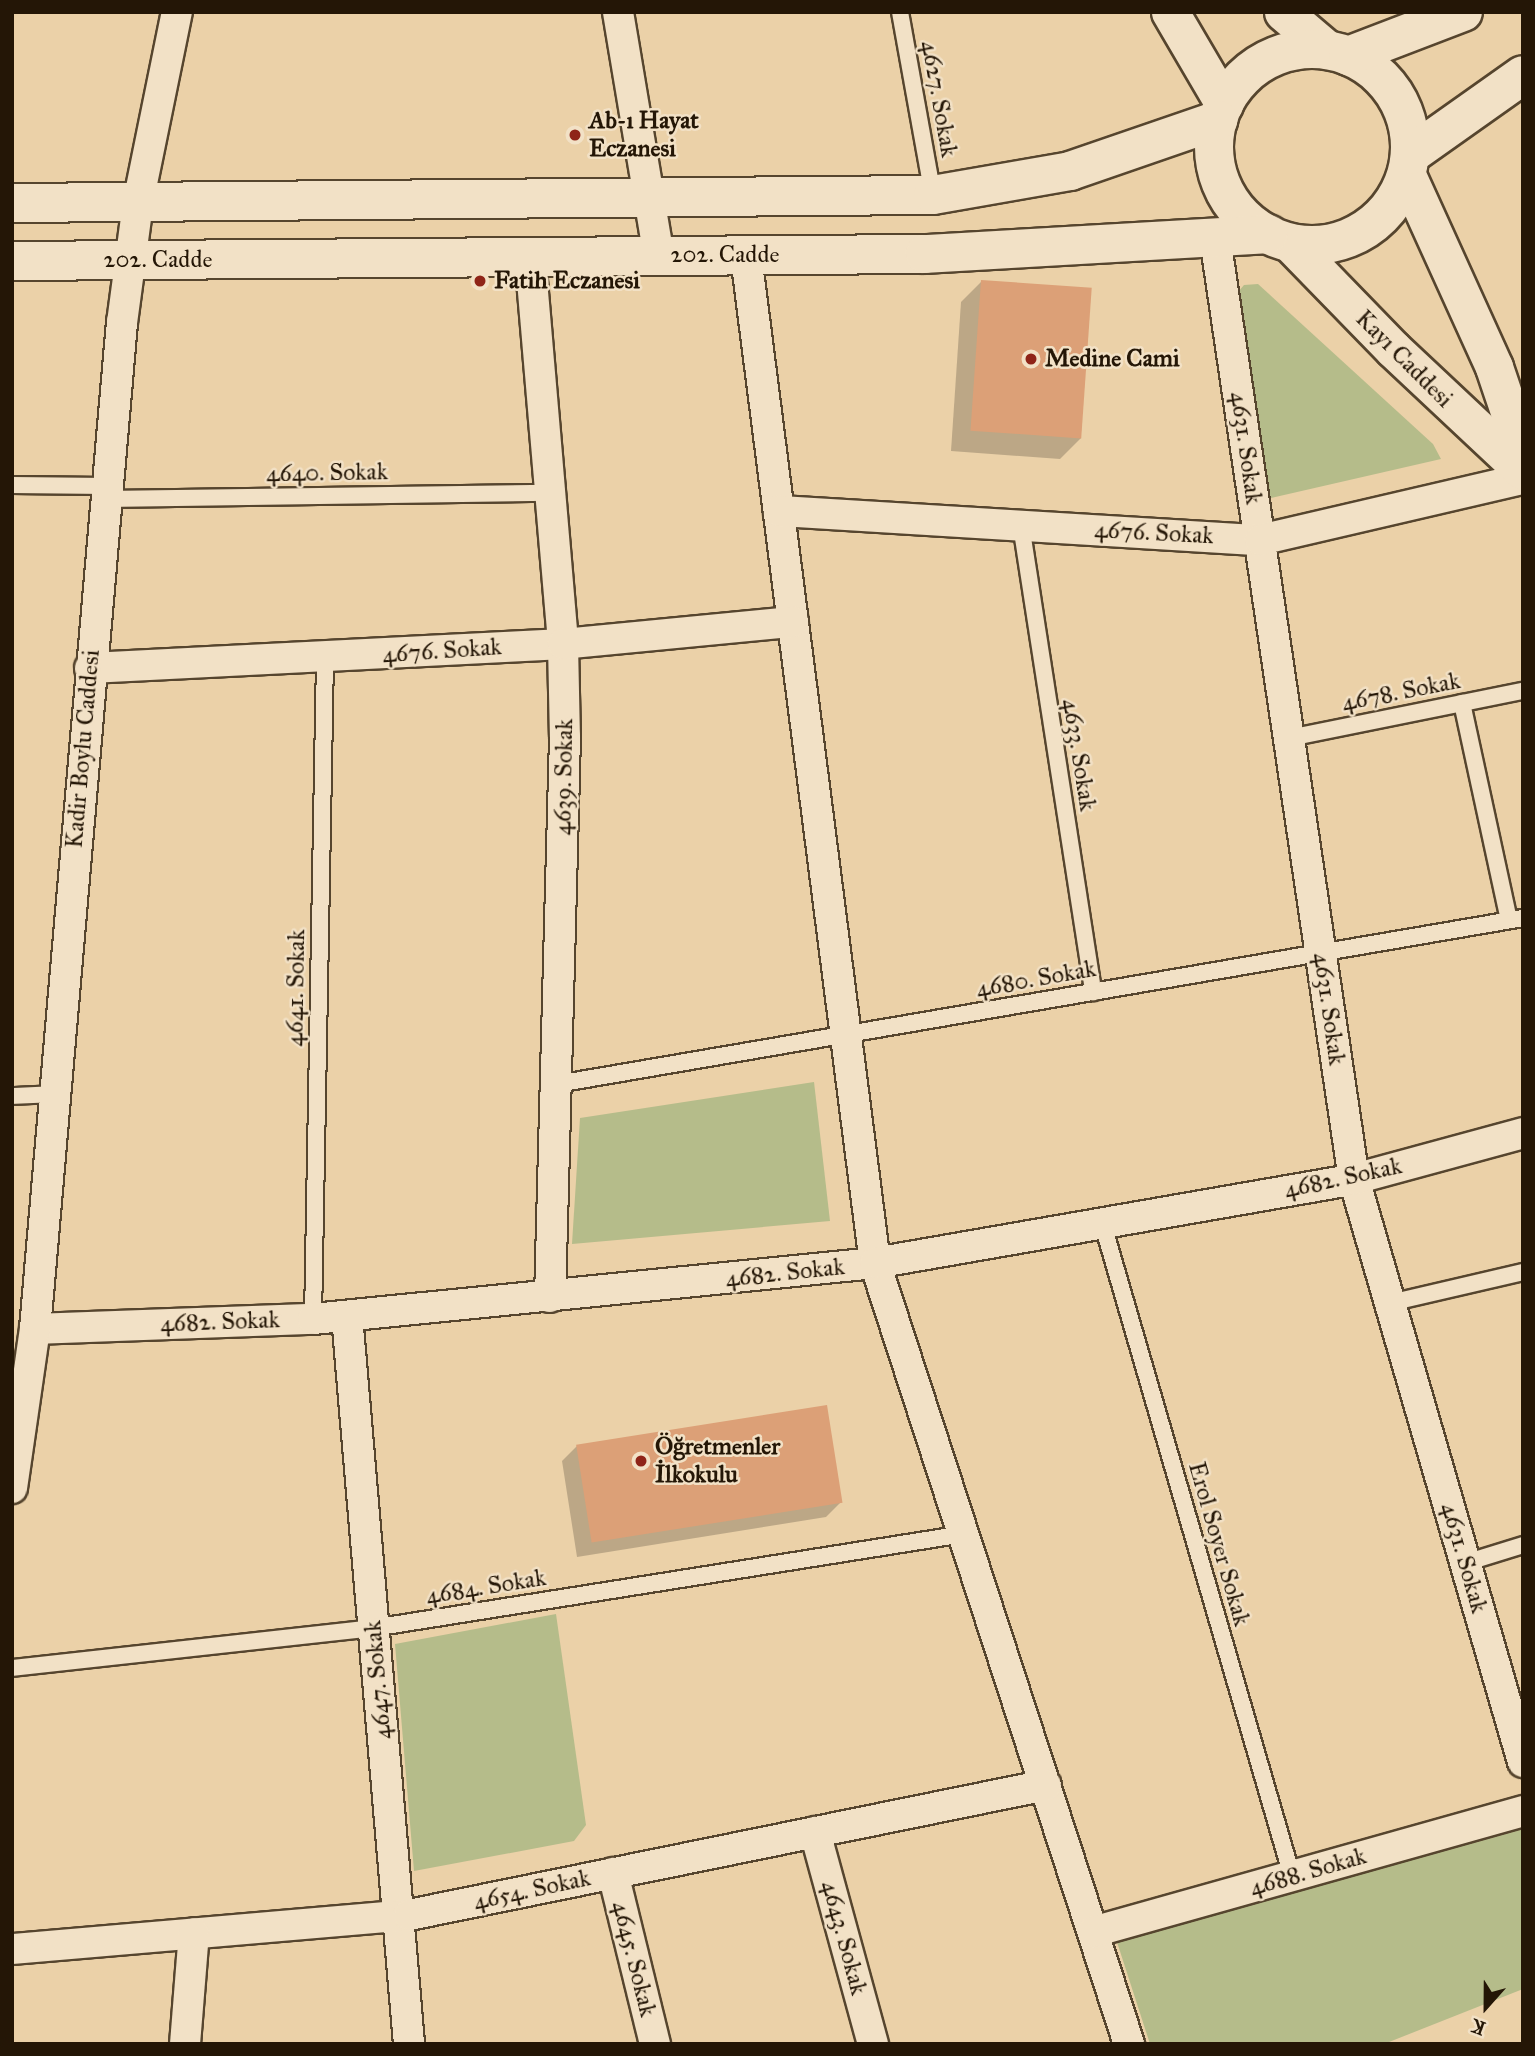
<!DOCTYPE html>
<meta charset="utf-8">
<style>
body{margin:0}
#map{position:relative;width:1535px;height:2056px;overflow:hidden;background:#ebd1a8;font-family:"IM FELL Great Primer",serif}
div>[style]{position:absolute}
.green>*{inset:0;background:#b5bc8a}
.shadow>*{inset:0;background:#0003}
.building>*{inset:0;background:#dca077;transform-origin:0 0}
.roads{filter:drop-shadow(2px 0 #56452e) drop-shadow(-2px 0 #56452e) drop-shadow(0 2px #56452e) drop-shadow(0 -2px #56452e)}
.service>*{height:16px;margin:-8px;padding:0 8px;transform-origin:8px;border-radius:8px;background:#f2e1c6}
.minor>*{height:30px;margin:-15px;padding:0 15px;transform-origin:15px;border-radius:15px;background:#f2e1c6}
.tertiary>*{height:37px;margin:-18.5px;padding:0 18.5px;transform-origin:18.5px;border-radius:18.5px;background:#f2e1c6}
.secondary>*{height:38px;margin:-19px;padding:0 19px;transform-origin:19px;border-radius:19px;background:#f2e1c6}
.secondary>.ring{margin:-19px;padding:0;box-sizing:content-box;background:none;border:38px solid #f2e1c6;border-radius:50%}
.dots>*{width:19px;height:19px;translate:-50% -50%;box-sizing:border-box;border:4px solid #f2e1c6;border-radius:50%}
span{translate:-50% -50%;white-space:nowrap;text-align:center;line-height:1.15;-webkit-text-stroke:5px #f2e1c6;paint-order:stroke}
.street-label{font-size:24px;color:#241606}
.poi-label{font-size:24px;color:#241606;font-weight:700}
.left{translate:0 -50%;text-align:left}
.frame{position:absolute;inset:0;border:14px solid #241606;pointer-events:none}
.north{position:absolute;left:1451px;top:1972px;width:70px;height:70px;-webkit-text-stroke:5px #f2e1c6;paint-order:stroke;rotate:201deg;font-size:19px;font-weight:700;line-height:28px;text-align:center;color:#241606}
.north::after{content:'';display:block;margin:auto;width:24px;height:32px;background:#241606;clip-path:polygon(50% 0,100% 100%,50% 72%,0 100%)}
</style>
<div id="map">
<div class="green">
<div style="clip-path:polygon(1258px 284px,1433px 444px,1441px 459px,1271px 498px,1259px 492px,1232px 299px,1244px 285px)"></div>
<div style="clip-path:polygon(814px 1082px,830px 1221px,572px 1244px,580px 1118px)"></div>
<div style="clip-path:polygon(556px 1614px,586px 1825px,574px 1841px,414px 1871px,395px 1644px)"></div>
<div style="clip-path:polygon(1523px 1829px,1523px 1989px,1384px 2044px,1150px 2044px,1117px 1942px)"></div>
</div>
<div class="shadow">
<div style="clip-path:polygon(981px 282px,1081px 438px,1060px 459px,951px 451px,961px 302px)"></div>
<div style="clip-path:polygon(577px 1446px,841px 1502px,826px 1517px,577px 1557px,562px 1461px)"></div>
</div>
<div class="building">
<div style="left:981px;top:280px;width:111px;height:151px;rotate:4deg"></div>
<div style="left:827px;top:1405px;width:99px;height:254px;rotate:81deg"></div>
</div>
<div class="roads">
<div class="service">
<div style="left:900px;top:12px;width:186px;rotate:79.8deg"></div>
<div style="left:12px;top:485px;width:95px;rotate:0.6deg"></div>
<div style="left:105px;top:499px;width:445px;rotate:-0.8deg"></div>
<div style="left:1021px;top:525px;width:473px;rotate:81.2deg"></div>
<div style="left:1462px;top:703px;width:222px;rotate:77.8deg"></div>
<div style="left:1289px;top:738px;width:239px;rotate:-11.4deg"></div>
<div style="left:557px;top:1084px;width:980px;rotate:-9.75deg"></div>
<div style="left:12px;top:1096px;width:42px;rotate:-2.7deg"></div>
<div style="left:1103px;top:1225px;width:678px;rotate:73.81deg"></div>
<div style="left:1390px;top:1303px;width:137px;rotate:-13.1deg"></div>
<div style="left:313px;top:1319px;width:660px;rotate:-88.96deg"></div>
<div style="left:1465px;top:1563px;width:61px;rotate:-17.2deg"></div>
<div style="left:12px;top:1668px;width:363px;rotate:-6.3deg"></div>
<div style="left:373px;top:1628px;width:598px;rotate:-9.04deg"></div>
</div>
<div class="minor">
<div style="left:618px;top:12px;width:247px;rotate:80.5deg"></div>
<div style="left:1215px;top:238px;width:951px;rotate:81.6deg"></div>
<div style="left:1354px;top:1179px;width:607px;rotate:73.83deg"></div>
<div style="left:746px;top:256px;width:1015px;rotate:82.7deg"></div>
<div style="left:875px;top:1263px;width:821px;rotate:71.98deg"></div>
<div style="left:530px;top:257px;width:388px;rotate:85.1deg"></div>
<div style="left:563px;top:644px;width:93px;rotate:88.8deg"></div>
<div style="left:565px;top:737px;width:560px;rotate:91.53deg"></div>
<div style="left:779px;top:511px;width:482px;rotate:3.5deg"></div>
<div style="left:1260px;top:540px;width:270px;rotate:-13.1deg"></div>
<div style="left:90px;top:668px;width:474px;rotate:-2.9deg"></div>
<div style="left:563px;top:644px;width:231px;rotate:-5.5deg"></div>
<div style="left:347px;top:1316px;width:731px;rotate:85.13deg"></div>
<div style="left:35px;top:1329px;width:278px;rotate:-2.1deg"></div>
<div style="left:313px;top:1319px;width:565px;rotate:-5.69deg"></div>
<div style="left:875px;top:1263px;width:486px;rotate:-9.9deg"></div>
<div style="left:1354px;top:1179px;width:175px;rotate:-15.2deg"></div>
<div style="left:12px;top:1488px;width:161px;rotate:-81.8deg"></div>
<div style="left:35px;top:1329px;width:1010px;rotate:-85.06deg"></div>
<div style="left:122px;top:323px;width:121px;rotate:-82.4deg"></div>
<div style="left:138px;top:203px;width:195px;rotate:-78.5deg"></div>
<div style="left:815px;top:1832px;width:220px;rotate:74.7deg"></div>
<div style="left:613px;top:1873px;width:176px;rotate:76.2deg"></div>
<div style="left:1093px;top:1932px;width:447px;rotate:-15.7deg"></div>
<div style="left:12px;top:1949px;width:398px;rotate:-4.9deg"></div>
<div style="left:409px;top:1915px;width:650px;rotate:-11.53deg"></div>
<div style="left:185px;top:2044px;width:111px;rotate:-85.4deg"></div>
</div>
<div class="tertiary">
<div style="left:1170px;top:12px;width:107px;rotate:59.6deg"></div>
<div style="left:1283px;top:12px;width:59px;rotate:40.2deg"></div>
<div style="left:1407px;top:175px;width:211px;rotate:65.6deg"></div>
<div style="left:1494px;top:367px;width:91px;rotate:71.4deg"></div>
<div style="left:1289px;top:242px;width:149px;rotate:45.8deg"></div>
<div style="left:1393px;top:349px;width:178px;rotate:43.2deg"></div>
</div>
<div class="secondary">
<div class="ring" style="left:1214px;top:49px;width:158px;height:158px"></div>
<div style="left:1348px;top:56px;width:123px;rotate:-20.9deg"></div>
<div style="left:1410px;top:155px;width:138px;rotate:-35.3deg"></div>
<div style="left:12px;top:203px;width:921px;rotate:-0.5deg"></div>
<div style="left:933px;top:195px;width:139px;rotate:-9.9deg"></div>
<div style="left:1070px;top:171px;width:157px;rotate:-19deg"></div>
<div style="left:12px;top:261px;width:913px;rotate:-0.44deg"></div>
<div style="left:925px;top:254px;width:344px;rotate:-3.3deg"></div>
</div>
</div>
<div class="dots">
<div style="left:575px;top:135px;background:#8f2418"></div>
<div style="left:480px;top:281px;background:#8f2418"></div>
<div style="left:1031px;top:359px;background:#8f2418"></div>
<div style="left:641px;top:1461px;background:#8f2418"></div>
</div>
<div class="street-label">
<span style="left:939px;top:99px;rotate:80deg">4627. Sokak</span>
<span style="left:725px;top:255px">202. Cadde</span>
<span style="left:158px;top:260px">202. Cadde</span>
<span style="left:1404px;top:359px;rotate:45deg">Kayı Caddesi</span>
<span style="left:1246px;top:448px;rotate:82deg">4631. Sokak</span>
<span style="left:327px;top:473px;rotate:-1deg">4640. Sokak</span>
<span style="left:1154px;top:533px;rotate:3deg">4676. Sokak</span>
<span style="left:442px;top:651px;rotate:-4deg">4676. Sokak</span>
<span style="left:1401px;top:692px;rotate:-11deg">4678. Sokak</span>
<span style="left:83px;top:749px;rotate:-85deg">Kadir Boylu Caddesi</span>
<span style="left:1079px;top:755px;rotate:81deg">4633. Sokak</span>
<span style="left:564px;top:777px;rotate:-89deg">4639. Sokak</span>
<span style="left:1036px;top:979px;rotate:-10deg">4680. Sokak</span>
<span style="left:296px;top:988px;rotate:-89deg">4641. Sokak</span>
<span style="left:1329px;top:1009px;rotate:82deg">4631. Sokak</span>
<span style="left:1343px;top:1178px;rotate:-12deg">4682. Sokak</span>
<span style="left:785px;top:1273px;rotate:-6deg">4682. Sokak</span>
<span style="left:220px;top:1322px;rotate:-2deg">4682. Sokak</span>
<span style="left:1219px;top:1544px;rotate:74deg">Erol Soyer Sokak</span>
<span style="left:1464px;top:1558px;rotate:74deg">4631. Sokak</span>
<span style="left:486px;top:1587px;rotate:-9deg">4684. Sokak</span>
<span style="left:378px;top:1680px;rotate:-95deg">4647. Sokak</span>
<span style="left:1308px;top:1872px;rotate:-16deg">4688. Sokak</span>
<span style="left:532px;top:1890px;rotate:-12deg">4654. Sokak</span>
<span style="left:844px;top:1938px;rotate:75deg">4643. Sokak</span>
<span style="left:634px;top:1959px;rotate:76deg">4645. Sokak</span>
</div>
<div class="poi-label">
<span class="left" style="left:589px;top:135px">Ab-ı Hayat<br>Eczanesi</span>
<span class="left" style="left:494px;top:281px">Fatih Eczanesi</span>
<span class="left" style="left:1045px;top:359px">Medine Cami</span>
<span class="left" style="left:655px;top:1461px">Öğretmenler<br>İlkokulu</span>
</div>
<div class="frame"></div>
<div class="north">K</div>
</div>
